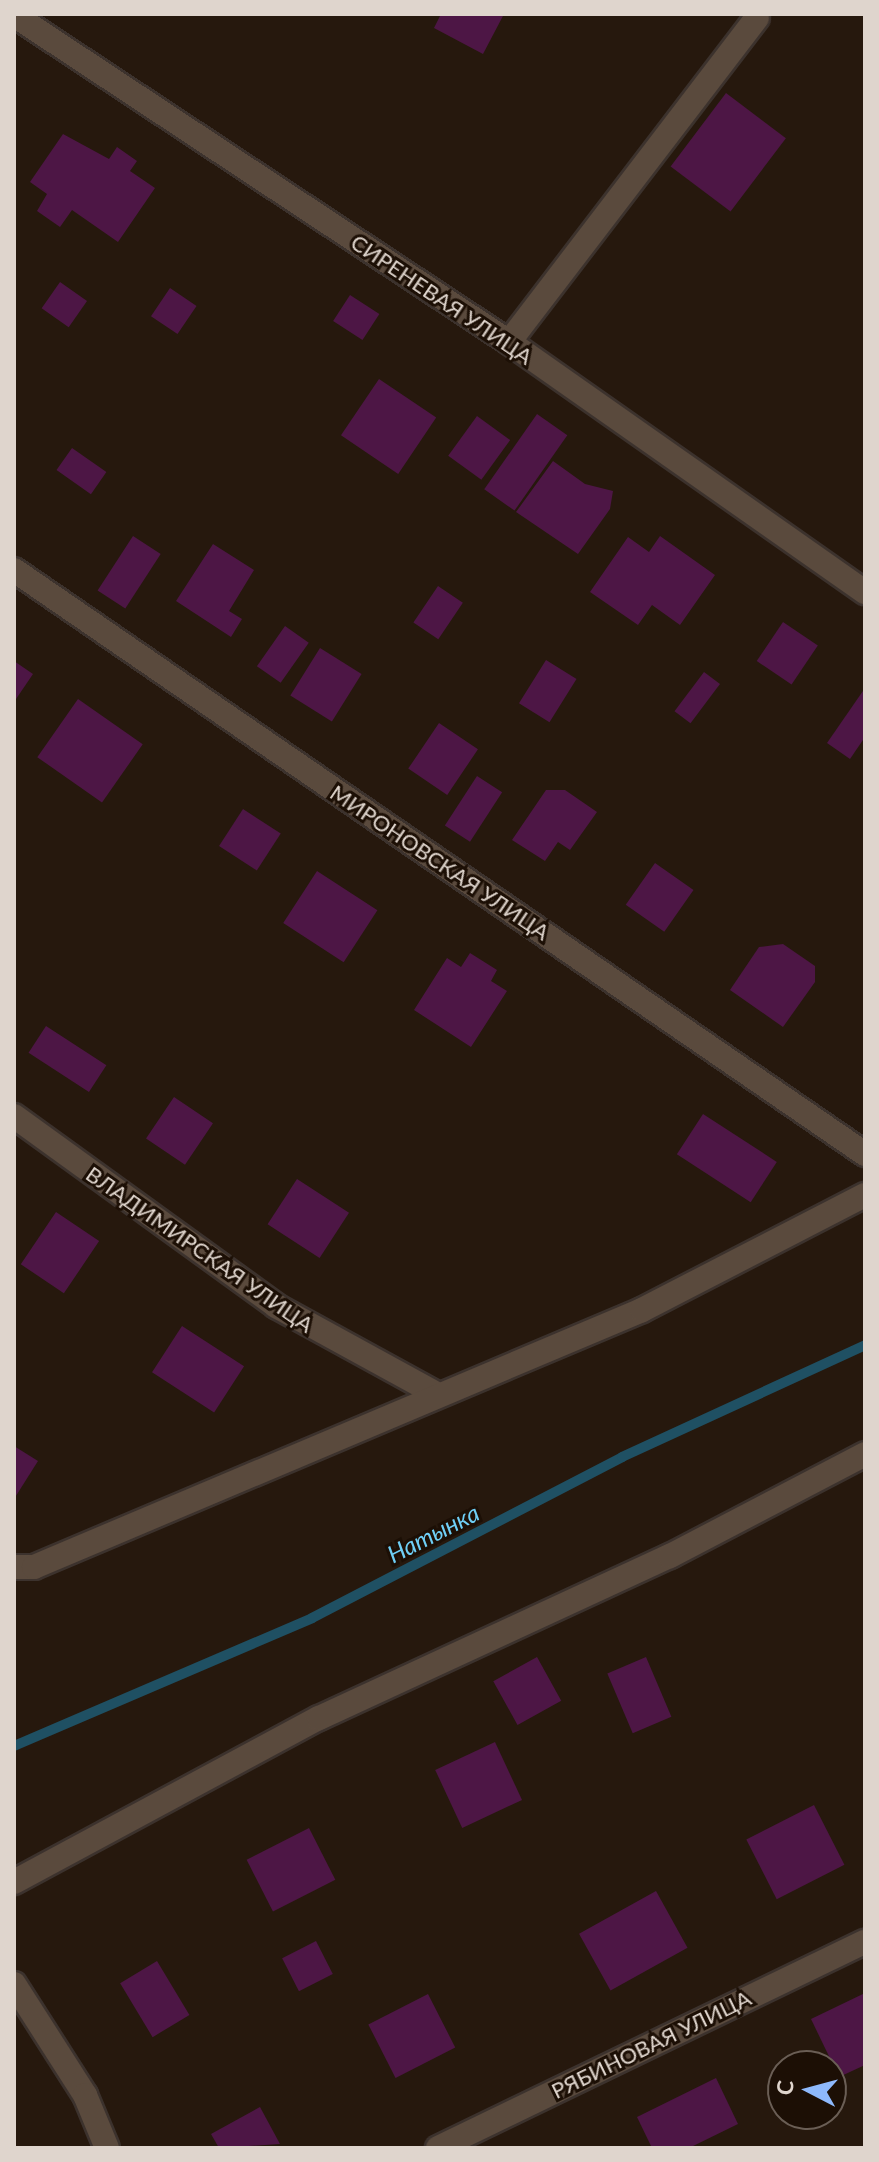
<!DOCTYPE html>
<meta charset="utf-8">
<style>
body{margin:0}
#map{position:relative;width:879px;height:2162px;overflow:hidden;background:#26180d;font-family:Lato,sans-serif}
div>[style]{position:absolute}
.stream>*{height:10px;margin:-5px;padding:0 5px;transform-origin:5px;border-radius:5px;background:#1f5063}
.building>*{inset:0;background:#4d1645;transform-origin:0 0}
.roads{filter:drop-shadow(2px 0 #3c322d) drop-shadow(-2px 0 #3c322d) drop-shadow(0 2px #3c322d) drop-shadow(0 -2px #3c322d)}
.minor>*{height:24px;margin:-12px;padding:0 12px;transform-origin:12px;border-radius:12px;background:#5a4a3d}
span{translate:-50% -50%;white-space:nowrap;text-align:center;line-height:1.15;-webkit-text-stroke:6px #1c0f05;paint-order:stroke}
.street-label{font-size:22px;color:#dfd5cd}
.water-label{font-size:24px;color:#6fcff6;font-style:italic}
.frame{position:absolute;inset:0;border:16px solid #dfd5cd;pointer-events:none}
.north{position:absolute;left:767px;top:2050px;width:80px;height:80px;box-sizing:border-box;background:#1c0f05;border:2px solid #6a5e55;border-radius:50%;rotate:276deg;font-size:22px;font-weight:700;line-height:32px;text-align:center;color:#dfd5cd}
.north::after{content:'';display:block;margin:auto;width:28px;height:36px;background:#8eb9fc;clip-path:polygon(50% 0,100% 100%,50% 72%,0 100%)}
</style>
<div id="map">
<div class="stream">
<div style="left:14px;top:1746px;width:324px;rotate:-23.2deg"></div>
<div style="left:312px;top:1618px;width:349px;rotate:-27.4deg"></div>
<div style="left:622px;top:1457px;width:268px;rotate:-24.7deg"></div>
</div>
<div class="building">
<div style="clip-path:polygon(441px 14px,504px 14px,483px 54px,434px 28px)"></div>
<div style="left:726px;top:93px;width:75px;height:92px;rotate:37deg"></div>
<div style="clip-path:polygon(63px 134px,109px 159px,117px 147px,137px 161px,130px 171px,155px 188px,118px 242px,72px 210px,60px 227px,37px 211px,47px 194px,30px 182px)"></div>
<div style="left:60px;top:282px;width:33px;height:32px;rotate:35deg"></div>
<div style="left:170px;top:288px;width:32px;height:34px;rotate:34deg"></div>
<div style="left:350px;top:295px;width:35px;height:31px;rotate:33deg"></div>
<div style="left:379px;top:379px;width:69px;height:68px;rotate:34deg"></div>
<div style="left:537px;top:414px;width:37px;height:92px;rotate:35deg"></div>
<div style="left:477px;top:416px;width:41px;height:49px;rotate:36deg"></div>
<div style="left:72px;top:448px;width:42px;height:27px;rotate:35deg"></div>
<div style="clip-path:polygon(553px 461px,585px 484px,613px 491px,610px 509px,578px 554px,516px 512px)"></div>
<div style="left:133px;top:536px;width:33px;height:65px;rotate:33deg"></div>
<div style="clip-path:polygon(660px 536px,715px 575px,680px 625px,652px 605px,638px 625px,590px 592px,628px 537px,649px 552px)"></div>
<div style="clip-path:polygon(213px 544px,254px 570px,229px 611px,242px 619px,231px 637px,176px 601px)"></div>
<div style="left:438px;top:586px;width:30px;height:44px;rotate:34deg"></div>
<div style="left:783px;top:622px;width:42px;height:47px;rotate:34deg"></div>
<div style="left:285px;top:626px;width:29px;height:49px;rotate:35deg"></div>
<div style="left:320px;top:648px;width:49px;height:56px;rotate:32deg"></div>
<div style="left:546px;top:660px;width:36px;height:51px;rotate:32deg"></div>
<div style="clip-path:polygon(14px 661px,33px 674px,14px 702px)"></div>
<div style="left:704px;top:672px;width:20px;height:49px;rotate:37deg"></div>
<div style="clip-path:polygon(865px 688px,865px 737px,850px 759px,827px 743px)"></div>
<div style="left:78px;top:699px;width:79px;height:71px;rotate:35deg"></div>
<div style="left:439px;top:723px;width:47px;height:55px;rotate:34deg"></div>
<div style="left:477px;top:776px;width:30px;height:59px;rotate:33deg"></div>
<div style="clip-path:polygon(546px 790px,565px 790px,597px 812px,570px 850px,558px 842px,545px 861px,512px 840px)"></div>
<div style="left:243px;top:809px;width:45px;height:44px;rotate:33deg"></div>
<div style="left:655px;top:863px;width:47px;height:51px;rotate:35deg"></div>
<div style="left:317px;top:871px;width:72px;height:62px;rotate:33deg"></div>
<div style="clip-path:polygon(783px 944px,815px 966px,815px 982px,783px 1027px,730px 990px,759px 947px)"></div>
<div style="clip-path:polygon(470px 953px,497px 970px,491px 981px,507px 991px,471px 1047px,414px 1010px,447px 958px,461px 967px)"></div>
<div style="left:46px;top:1026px;width:72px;height:32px;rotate:33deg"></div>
<div style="left:174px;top:1097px;width:47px;height:50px;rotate:34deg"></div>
<div style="left:703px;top:1114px;width:88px;height:48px;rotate:33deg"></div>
<div style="left:297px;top:1179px;width:62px;height:54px;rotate:33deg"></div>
<div style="left:56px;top:1212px;width:52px;height:63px;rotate:34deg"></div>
<div style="left:182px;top:1326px;width:74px;height:55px;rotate:33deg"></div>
<div style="clip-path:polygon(14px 1446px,38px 1461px,14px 1499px)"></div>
<div style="left:537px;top:1657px;width:50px;height:50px;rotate:61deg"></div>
<div style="left:646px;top:1657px;width:65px;height:42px;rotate:67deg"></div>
<div style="left:495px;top:1742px;width:64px;height:66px;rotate:65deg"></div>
<div style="left:814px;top:1805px;width:67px;height:76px;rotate:63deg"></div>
<div style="left:309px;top:1828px;width:58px;height:70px;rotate:63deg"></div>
<div style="left:656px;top:1891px;width:65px;height:88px;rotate:61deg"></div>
<div style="left:316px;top:1941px;width:37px;height:38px;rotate:63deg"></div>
<div style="left:157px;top:1961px;width:63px;height:43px;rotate:59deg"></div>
<div style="clip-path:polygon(865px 1993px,865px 2065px,839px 2077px,811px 2019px)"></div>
<div style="left:428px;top:1994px;width:60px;height:67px;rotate:63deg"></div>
<div style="clip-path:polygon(716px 2078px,738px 2124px,689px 2148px,652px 2148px,637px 2117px)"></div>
<div style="clip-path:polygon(260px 2107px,280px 2144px,219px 2148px,211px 2134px)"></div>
</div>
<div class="roads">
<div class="minor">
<div style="left:14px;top:15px;width:593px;rotate:33.45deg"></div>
<div style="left:509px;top:342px;width:435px;rotate:35.1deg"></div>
<div style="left:509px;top:342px;width:408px;rotate:-52.6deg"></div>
<div style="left:14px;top:570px;width:1032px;rotate:34.46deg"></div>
<div style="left:14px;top:1116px;width:324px;rotate:35.9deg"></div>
<div style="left:276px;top:1306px;width:181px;rotate:28.7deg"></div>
<div style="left:14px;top:1567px;width:20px"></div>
<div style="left:34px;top:1567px;width:660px;rotate:-22.91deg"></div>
<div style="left:642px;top:1310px;width:251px;rotate:-27.3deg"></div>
<div style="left:14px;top:1882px;width:346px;rotate:-28.3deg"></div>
<div style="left:319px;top:1718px;width:387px;rotate:-24.8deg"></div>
<div style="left:670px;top:1556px;width:220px;rotate:-27.6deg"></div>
<div style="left:14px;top:1984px;width:132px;rotate:57.4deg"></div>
<div style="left:85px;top:2095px;width:57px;rotate:67.5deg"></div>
<div style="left:438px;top:2148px;width:474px;rotate:-25.8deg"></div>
</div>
</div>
<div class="street-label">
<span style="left:442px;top:299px;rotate:34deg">СИРЕНЕВАЯ УЛИЦА</span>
<span style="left:440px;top:862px;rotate:34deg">МИРОНОВСКАЯ УЛИЦА</span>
<span style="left:200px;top:1249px;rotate:35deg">ВЛАДИМИРСКАЯ УЛИЦА</span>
<span style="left:651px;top:2044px;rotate:-26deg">РЯБИНОВАЯ УЛИЦА</span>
</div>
<div class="water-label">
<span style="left:433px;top:1533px;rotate:-27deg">Натынка</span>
</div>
<div class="frame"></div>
<div class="north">С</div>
</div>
